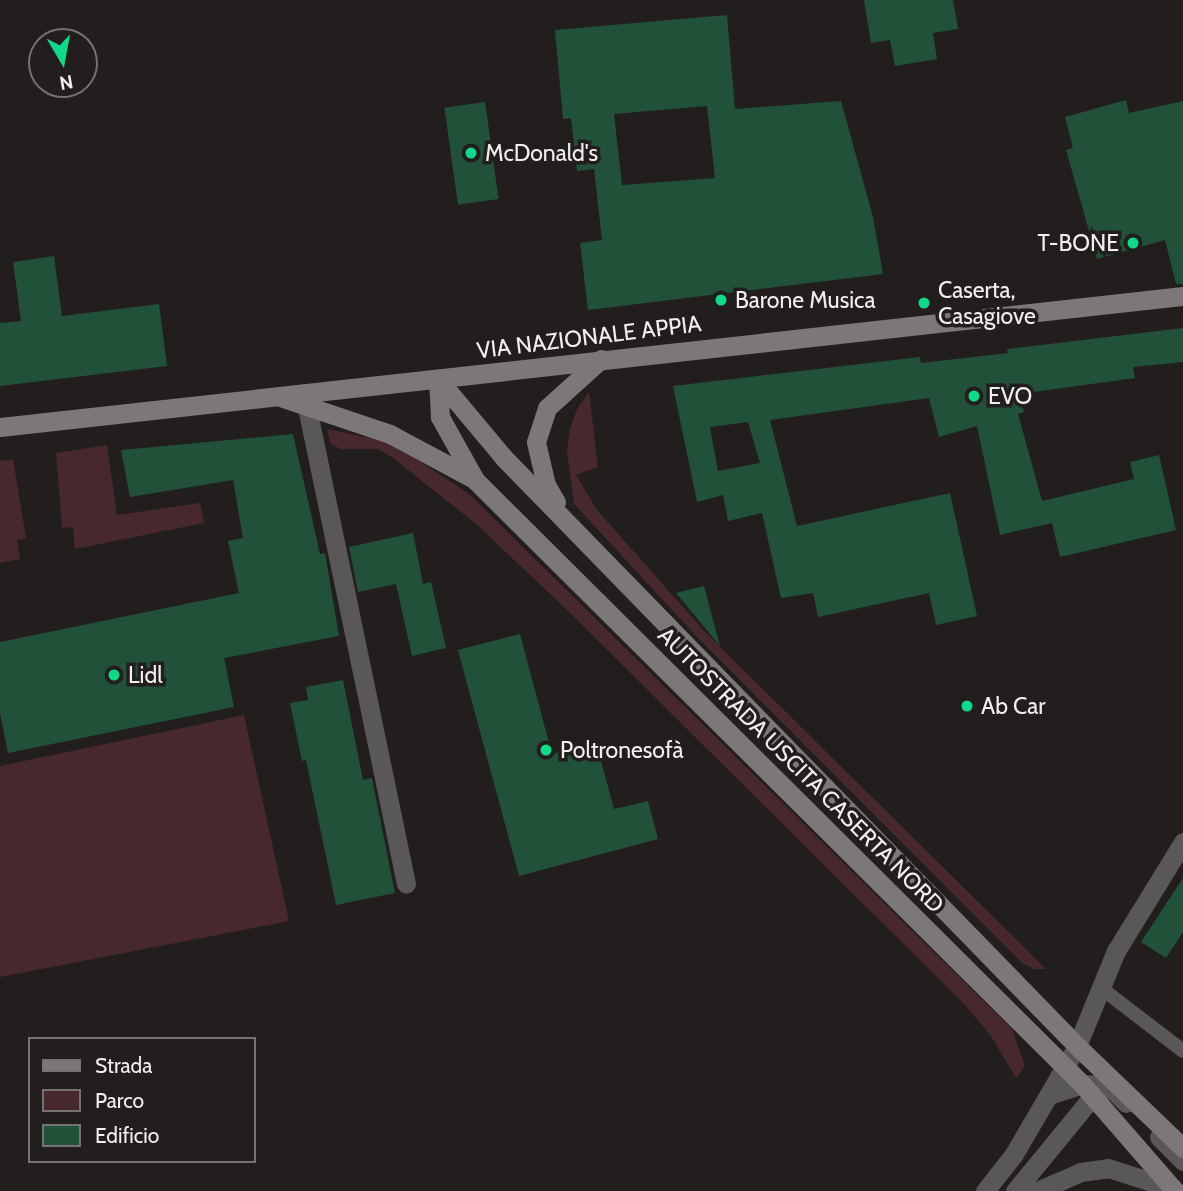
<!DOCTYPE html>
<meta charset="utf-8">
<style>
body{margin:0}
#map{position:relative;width:1183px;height:1191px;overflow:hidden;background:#231e1e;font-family:Cabin,sans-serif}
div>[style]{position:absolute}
.green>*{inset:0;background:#47282c}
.building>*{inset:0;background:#215138;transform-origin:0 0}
.service>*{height:14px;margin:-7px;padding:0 7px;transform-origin:7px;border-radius:7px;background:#5a5758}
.minor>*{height:19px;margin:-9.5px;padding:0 9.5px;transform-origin:9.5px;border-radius:9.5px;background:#5a5758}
.tertiary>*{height:19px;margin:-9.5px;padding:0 9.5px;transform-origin:9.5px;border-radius:9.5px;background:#5a5758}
.secondary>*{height:19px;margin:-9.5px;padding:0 9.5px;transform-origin:9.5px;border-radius:9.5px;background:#7c7778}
.dots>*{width:19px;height:19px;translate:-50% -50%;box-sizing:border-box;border:4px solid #231e1e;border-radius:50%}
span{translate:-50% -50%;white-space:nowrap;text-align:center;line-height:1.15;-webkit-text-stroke:7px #231e1e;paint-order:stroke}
.poi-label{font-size:23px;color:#f2eeef}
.left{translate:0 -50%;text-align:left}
.right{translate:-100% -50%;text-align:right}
.street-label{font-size:23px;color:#f2eeef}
.legend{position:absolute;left:28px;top:1037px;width:228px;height:126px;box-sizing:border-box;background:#231e1e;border:2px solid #767172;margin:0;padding:9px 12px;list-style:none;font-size:21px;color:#f2eeef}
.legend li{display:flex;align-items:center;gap:14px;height:35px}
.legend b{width:35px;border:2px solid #767172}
.north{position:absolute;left:28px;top:28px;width:70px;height:70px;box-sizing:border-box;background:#231e1e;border:2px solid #767172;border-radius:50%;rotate:170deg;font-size:19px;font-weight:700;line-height:28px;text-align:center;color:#f2eeef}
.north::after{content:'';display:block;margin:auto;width:24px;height:32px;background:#10d98a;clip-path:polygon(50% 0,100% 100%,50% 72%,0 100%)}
</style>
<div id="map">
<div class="green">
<div style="clip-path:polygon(589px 392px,598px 467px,576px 475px,597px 510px,707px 634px,1046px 969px,1034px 969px,1022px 963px,698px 638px,574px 504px,567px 451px,570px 429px,577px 409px)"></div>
<div style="clip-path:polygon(327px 429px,380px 440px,409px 454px,469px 494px,1012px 1029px,1025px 1066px,1016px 1078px,991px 1036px,964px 1004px,563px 606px,475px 523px,393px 458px,378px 449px,340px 449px,330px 443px)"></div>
<div style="clip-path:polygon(107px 445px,117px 515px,200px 503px,204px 523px,75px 549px,73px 527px,62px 528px,56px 453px)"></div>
<div style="clip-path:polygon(13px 459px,26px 538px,17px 540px,20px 559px,0 563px,0 461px)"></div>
<div style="clip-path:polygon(244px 715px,289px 921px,0 977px,0 766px)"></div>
</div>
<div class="building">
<div style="clip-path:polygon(864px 0,953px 0,958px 29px,933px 33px,937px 59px,895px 66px,890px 40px,871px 43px)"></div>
<div style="clip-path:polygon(evenodd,727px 15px,735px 109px,841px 101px,873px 217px,883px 274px,588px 310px,580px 243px,602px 240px,594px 169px,577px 171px,571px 118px,563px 119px,555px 30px,727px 15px,707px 106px,715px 178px,622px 185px,614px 114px,707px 106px)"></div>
<div style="clip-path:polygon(1126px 100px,1129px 113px,1183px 101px,1183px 284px,1176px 284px,1165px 240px,1097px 259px,1066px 150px,1073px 148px,1065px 117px)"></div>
<div style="left:485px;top:102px;width:98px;height:41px;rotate:82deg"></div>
<div style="clip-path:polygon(54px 256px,62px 316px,159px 304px,167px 366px,0 386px,0 323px,21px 321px,13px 262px)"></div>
<div style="clip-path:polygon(evenodd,1183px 328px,1183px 362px,1133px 367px,1135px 378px,1019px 394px,1024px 412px,1018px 414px,1042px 501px,1134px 479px,1130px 462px,1159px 455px,1176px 530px,1060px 557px,1052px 523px,1000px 535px,977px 426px,939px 437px,929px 398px,770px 420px,797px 526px,950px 493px,977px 616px,936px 625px,929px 593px,818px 617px,813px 593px,781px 598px,762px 513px,728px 521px,723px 495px,697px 502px,673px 386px,920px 357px,921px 363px,1008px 353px,1007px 349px,1183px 328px,748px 422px,760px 463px,718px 471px,710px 427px,748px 422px)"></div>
<div style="clip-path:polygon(293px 434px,320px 554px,325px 553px,339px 636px,224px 658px,234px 707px,8px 753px,0 713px,0 642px,239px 593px,228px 541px,243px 538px,233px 480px,130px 497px,121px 450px)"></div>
<div style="clip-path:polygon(413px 533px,423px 584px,431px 582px,446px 648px,412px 656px,396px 584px,358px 592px,349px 547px)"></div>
<div style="clip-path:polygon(704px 586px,720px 646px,676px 593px)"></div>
<div style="clip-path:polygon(520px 634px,552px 754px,596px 742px,614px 809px,648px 801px,658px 839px,519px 876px,458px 650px)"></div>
<div style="clip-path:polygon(343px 680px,363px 780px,372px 778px,395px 893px,336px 905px,306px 760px,302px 761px,290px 703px,308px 700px,306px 687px)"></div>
<div style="clip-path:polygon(1183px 878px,1183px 932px,1166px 958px,1141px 942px)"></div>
</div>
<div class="service">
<div style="left:1101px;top:988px;width:103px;rotate:37.5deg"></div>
</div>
<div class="minor">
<div style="left:304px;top:393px;width:501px;rotate:78.26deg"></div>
<div style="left:1077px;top:1046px;width:103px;rotate:-67.7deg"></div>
<div style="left:1116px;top:951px;width:128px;rotate:-58.4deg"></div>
</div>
<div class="tertiary">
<div style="left:1049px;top:1095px;width:35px;rotate:-18deg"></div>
<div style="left:1082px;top:1084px;width:20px;rotate:3deg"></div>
<div style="left:1102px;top:1085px;width:13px;rotate:27deg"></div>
<div style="left:1114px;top:1091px;width:17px;rotate:45deg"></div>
<div style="left:1159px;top:1137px;width:34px;rotate:45deg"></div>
<div style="left:985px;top:1191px;width:47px;rotate:-51.9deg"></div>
<div style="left:1014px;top:1154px;width:125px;rotate:-59.7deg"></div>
<div style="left:1015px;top:1191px;width:139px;rotate:-50.6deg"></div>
<div style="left:1037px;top:1191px;width:48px;rotate:-23.4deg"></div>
<div style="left:1081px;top:1172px;width:27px;rotate:-8deg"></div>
<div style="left:1108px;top:1168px;width:69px;rotate:17.7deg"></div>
</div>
<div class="secondary">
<div style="left:438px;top:379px;width:38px;rotate:87deg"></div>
<div style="left:440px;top:417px;width:72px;rotate:60.9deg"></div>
<div style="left:475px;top:480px;width:856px;rotate:44.86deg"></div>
<div style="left:1082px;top:1084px;width:142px;rotate:49deg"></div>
<div style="left:438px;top:379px;width:103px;rotate:50.1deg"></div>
<div style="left:504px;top:458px;width:821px;rotate:45.74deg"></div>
<div style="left:1077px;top:1046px;width:147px;rotate:43.9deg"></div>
<div style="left:283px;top:398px;width:113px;rotate:18.6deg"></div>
<div style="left:390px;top:434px;width:95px;rotate:28.2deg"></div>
<div style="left:0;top:427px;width:1190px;rotate:-6.32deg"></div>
<div style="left:556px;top:502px;width:20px;rotate:-120deg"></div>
<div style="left:546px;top:485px;width:44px;rotate:-103.1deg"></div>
<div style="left:536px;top:442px;width:36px;rotate:-72deg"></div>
<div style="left:547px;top:408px;width:73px;rotate:-42.2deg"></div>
</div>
<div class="dots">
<div style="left:471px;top:153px;background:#10d98a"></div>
<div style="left:1133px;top:243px;background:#10d98a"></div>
<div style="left:721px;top:300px;background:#10d98a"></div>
<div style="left:924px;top:303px;background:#10d98a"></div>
<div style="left:974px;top:396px;background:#10d98a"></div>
<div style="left:114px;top:675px;background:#10d98a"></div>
<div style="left:967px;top:706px;background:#10d98a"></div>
<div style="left:546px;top:750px;background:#10d98a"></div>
</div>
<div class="poi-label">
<span class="left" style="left:485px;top:153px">McDonald's</span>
<span class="right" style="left:1119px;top:243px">T-BONE</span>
<span class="left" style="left:938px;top:303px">Caserta,<br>Casagiove</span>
<span class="left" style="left:735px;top:300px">Barone Musica</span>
<span class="left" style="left:988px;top:396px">EVO</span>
<span class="left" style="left:128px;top:675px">Lidl</span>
<span class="left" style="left:981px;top:706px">Ab Car</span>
<span class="left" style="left:560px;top:750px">Poltronesofà</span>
</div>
<div class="street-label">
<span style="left:589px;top:337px;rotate:-7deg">VIA NAZIONALE APPIA</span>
<span style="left:801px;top:770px;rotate:45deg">AUTOSTRADA USCITA CASERTA NORD</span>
</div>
<ul class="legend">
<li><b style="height:9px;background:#7c7778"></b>Strada</li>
<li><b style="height:19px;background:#47282c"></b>Parco</li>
<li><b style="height:19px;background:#215138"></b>Edificio</li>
</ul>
<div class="north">N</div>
</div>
